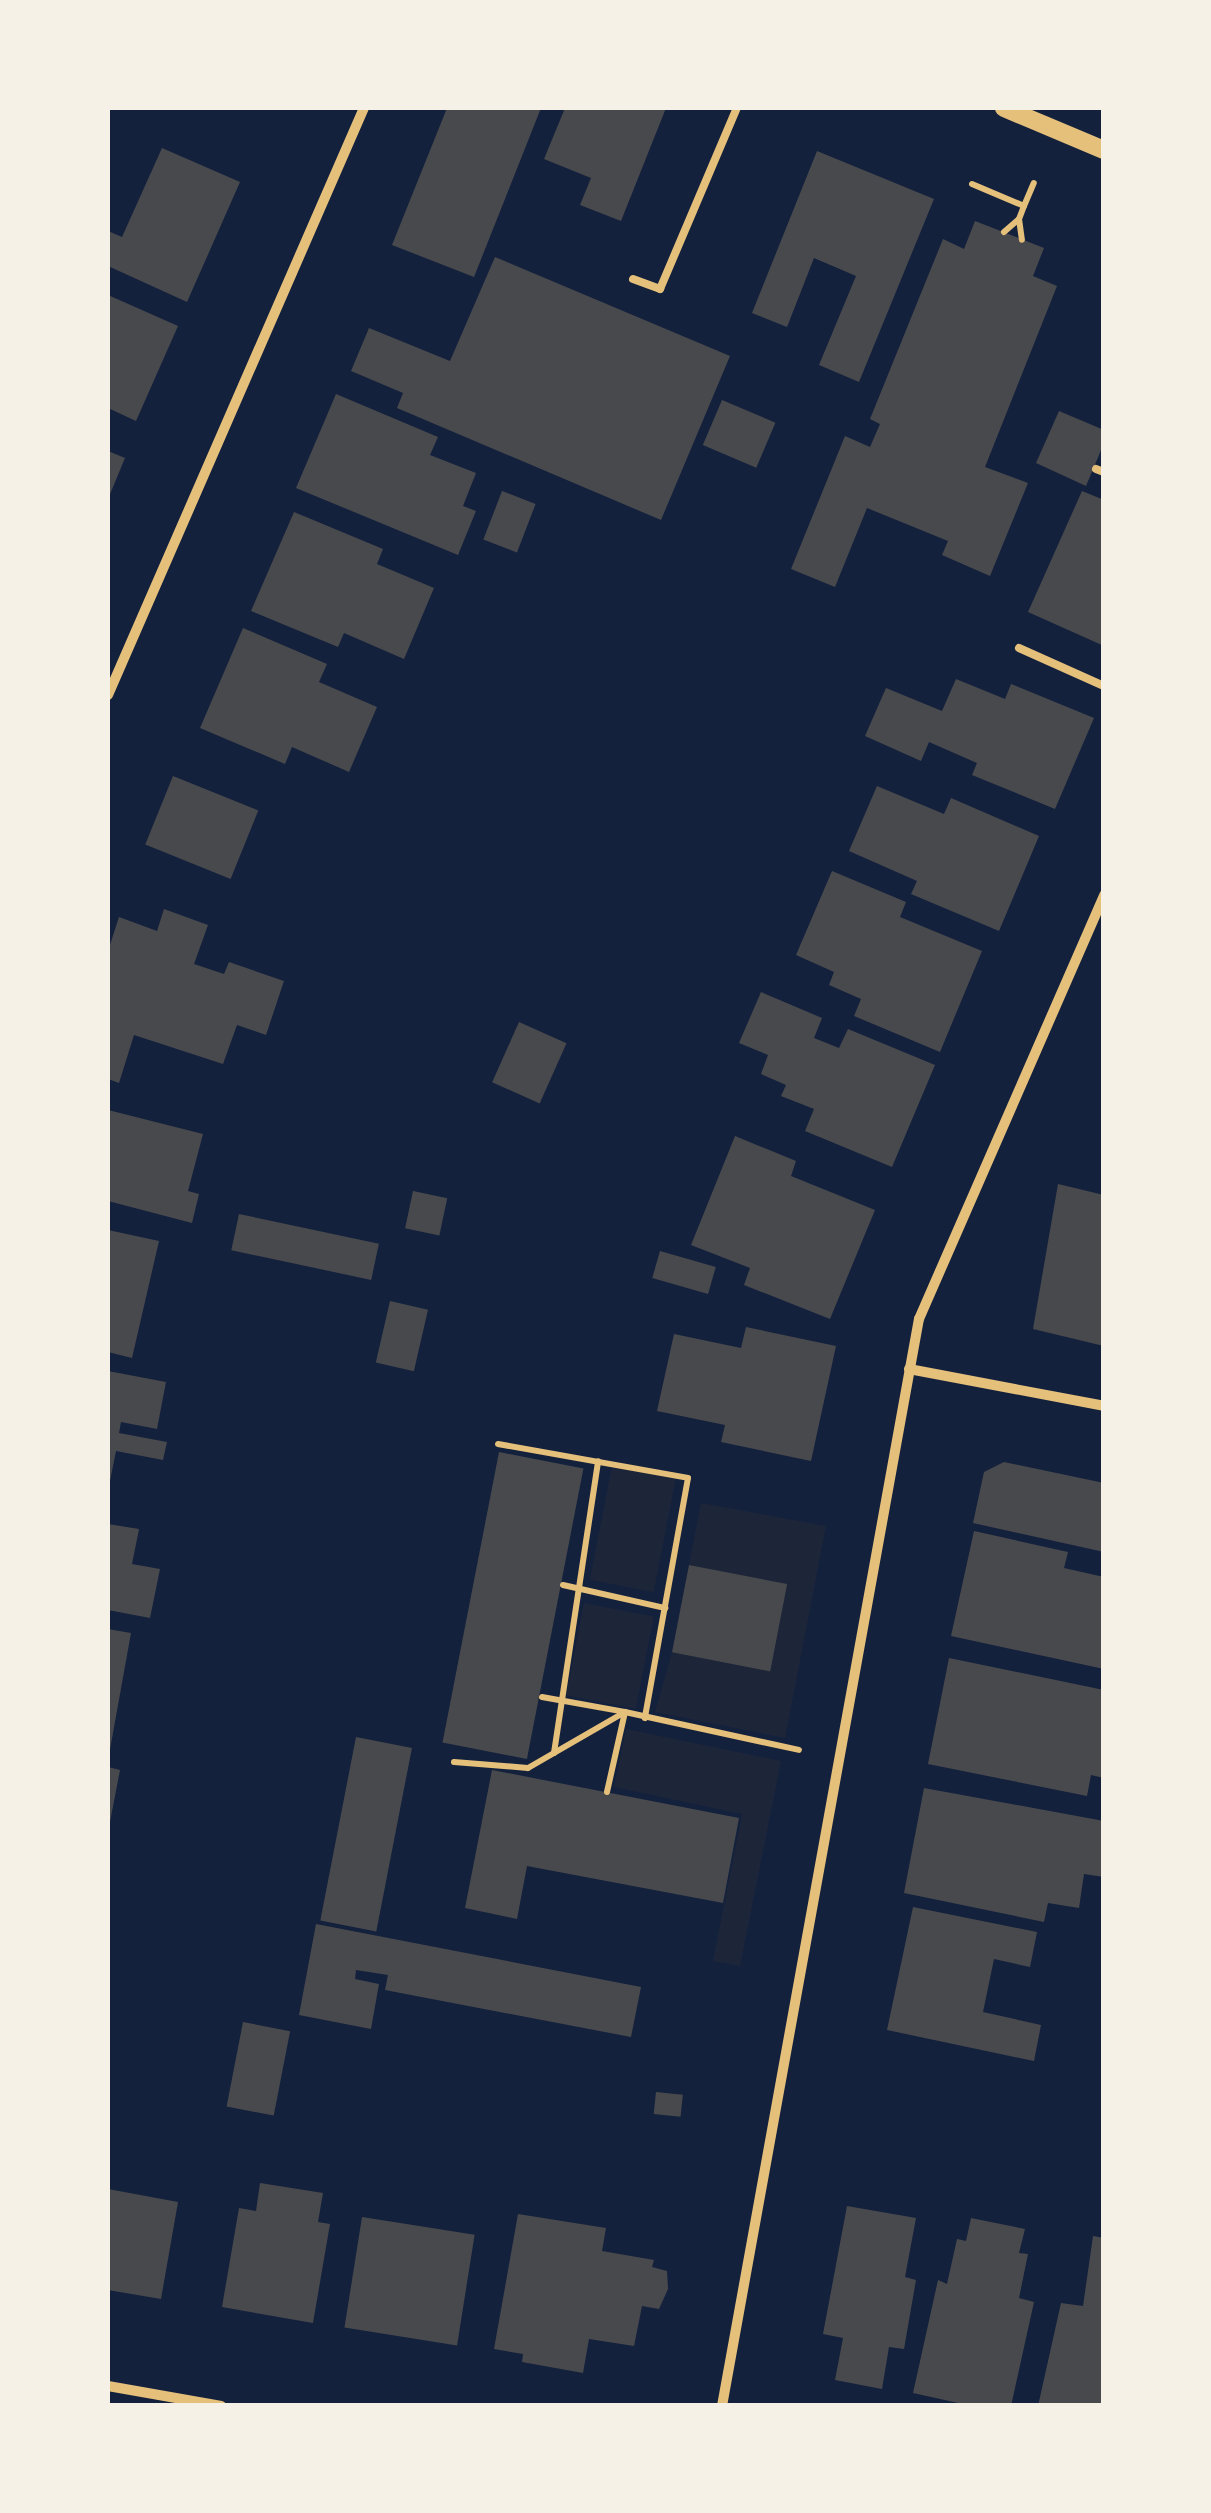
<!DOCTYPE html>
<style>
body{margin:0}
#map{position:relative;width:1211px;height:2513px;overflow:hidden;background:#14213d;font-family:"Titillium Web",sans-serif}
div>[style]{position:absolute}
.green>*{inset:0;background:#1d2539;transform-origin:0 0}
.building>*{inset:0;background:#48494c;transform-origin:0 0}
.path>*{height:6px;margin:-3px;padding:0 3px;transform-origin:3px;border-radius:3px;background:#e5c07b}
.service>*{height:8px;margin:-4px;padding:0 4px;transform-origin:4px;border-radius:4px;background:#e5c07b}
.minor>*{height:10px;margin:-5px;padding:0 5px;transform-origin:5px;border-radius:5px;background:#e5c07b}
.tertiary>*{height:18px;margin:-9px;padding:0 9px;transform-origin:9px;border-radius:9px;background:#e5c07b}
span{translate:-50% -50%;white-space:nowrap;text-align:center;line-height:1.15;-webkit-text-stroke:9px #f6f1e7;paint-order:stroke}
.frame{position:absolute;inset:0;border:110px solid #f6f1e7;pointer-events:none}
</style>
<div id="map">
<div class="green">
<div style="left:612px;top:1466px;width:65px;height:116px;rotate:11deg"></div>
<div style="clip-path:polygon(701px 1503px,826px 1526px,785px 1738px,655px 1712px,672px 1652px,770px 1670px,786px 1585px,689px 1565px)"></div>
<div style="left:584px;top:1603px;width:71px;height:94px;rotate:11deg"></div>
<div style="clip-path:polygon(626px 1729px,781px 1761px,740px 1966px,713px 1961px,742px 1814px,614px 1787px)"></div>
</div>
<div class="building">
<div style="clip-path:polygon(447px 108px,541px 108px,474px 277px,392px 245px)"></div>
<div style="clip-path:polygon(565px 108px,666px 108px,621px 221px,580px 205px,591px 178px,544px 159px)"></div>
<div style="clip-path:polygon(162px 148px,240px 182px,187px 302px,108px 266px,108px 231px,122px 237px)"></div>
<div style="clip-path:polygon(817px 151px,934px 199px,859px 382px,819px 365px,856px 276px,814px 258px,787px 327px,752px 313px)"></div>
<div style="clip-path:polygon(975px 221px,1044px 248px,1033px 276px,1057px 286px,985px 467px,1028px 483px,990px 576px,942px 555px,948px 541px,867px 508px,835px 587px,791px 569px,845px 436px,870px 447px,880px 424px,870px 419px,943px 239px,964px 249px)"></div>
<div style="clip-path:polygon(495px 257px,730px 356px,661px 520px,397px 408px,403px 393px,351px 371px,369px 328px,450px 361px)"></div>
<div style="clip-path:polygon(108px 295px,178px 326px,136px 421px,108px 408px)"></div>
<div style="clip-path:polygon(336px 394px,438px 437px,430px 455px,476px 473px,463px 506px,476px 511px,458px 555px,296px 488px)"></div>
<div style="left:722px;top:400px;width:58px;height:49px;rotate:23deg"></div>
<div style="clip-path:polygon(1059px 411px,1104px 430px,1104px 443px,1086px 486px,1036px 463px)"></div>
<div style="clip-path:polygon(108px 451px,125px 458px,108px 499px)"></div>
<div style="left:502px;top:491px;width:36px;height:52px;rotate:21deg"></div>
<div style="clip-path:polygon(1082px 491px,1104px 500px,1104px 646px,1028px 612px)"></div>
<div style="clip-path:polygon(294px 512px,383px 549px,377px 564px,434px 588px,404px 659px,344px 633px,338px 647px,251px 611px)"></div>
<div style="clip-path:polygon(243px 628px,327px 664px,319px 682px,377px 707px,349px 772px,292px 747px,285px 764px,200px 728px)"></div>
<div style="clip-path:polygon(956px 679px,1005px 699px,1011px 684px,1094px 718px,1055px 809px,972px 775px,977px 763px,929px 742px,921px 761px,865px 736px,886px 688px,942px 711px)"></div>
<div style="left:173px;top:776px;width:92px;height:74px;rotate:22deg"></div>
<div style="clip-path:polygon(877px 786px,944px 814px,951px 798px,1039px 836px,999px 931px,911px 894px,917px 881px,849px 851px)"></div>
<div style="clip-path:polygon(832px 871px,906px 902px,900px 917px,982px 951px,940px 1052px,854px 1016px,861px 999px,829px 985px,834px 972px,796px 955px)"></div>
<div style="clip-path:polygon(164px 909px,208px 925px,194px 964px,224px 974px,229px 962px,284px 981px,266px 1035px,237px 1025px,223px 1064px,134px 1035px,119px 1083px,108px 1079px,108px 951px,119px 917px,157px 931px)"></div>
<div style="clip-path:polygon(761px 992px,822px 1018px,814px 1038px,839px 1048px,848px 1029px,935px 1065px,892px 1167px,805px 1131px,814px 1109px,781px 1096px,786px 1085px,761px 1074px,768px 1055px,739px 1043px)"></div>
<div style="left:519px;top:1022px;width:52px;height:66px;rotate:24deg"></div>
<div style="clip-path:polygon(108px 1110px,203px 1134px,188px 1191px,199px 1194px,192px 1223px,108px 1201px)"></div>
<div style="clip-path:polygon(735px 1136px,796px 1161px,791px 1176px,875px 1210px,830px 1319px,744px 1285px,750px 1268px,691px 1245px)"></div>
<div style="clip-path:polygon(1058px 1184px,1104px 1195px,1104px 1346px,1033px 1329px)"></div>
<div style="left:413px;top:1191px;width:35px;height:38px;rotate:12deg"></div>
<div style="left:239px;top:1214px;width:143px;height:37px;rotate:12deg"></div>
<div style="clip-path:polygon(108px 1230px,159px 1241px,132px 1358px,108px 1352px)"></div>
<div style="left:660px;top:1251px;width:58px;height:28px;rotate:16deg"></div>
<div style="left:390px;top:1301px;width:39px;height:63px;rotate:13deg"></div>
<div style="clip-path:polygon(746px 1327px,836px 1346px,811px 1461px,721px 1442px,725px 1425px,657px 1411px,674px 1334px,741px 1348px)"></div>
<div style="clip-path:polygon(108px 1371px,166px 1382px,157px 1429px,121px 1422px,119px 1433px,167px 1442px,163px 1460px,116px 1451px,109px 1486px)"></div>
<div style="left:499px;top:1452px;width:86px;height:296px;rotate:11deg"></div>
<div style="clip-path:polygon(1004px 1462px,1104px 1483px,1104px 1552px,973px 1523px,984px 1472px)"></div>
<div style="clip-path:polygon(108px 1524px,139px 1529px,132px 1564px,160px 1569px,150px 1618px,108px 1610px)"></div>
<div style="clip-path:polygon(974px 1531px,1068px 1552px,1064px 1568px,1104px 1577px,1104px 1669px,951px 1636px)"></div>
<div style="left:689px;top:1565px;width:100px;height:89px;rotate:11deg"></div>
<div style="clip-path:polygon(108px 1629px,131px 1633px,109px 1755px,108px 1755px)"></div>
<div style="clip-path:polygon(949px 1658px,1104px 1690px,1104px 1778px,1091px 1775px,1087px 1796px,928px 1764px)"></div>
<div style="left:356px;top:1737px;width:57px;height:187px;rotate:11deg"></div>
<div style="clip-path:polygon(108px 1767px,120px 1770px,109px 1827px,108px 1827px)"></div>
<div style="clip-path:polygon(492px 1770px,739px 1818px,723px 1903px,527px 1866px,517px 1919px,465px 1908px)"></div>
<div style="clip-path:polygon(924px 1788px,1104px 1821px,1104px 1877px,1084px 1874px,1079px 1908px,1048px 1903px,1044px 1922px,904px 1893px)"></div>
<div style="clip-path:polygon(913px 1907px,1037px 1932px,1030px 1967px,994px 1959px,983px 2012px,1041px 2025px,1034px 2061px,887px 2030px)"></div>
<div style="clip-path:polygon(316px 1924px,641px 1987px,631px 2037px,385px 1990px,388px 1975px,356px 1970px,355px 1979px,379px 1984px,371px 2029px,299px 2015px)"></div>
<div style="left:243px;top:2022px;width:48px;height:86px;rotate:11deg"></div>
<div style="left:656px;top:2092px;width:27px;height:22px;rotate:6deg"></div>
<div style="clip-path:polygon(260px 2183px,323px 2193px,318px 2222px,330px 2224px,313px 2323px,222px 2307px,239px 2208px,256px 2211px)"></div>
<div style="clip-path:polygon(108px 2189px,178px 2202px,161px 2299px,108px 2290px)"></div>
<div style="clip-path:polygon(847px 2206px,916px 2218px,905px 2277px,916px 2280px,904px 2349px,889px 2347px,882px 2389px,835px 2380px,843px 2338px,823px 2334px)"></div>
<div style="clip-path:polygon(518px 2214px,606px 2228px,602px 2251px,654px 2260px,652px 2267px,667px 2271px,668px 2289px,659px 2309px,642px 2306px,634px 2346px,589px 2339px,583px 2373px,522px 2362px,523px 2354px,494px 2349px)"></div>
<div style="left:362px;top:2217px;width:114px;height:112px;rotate:9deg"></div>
<div style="clip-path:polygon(971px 2218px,1025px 2229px,1019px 2253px,1028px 2254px,1019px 2298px,1034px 2302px,1011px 2406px,972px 2406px,913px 2393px,938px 2280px,947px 2284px,957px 2239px,966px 2241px)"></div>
<div style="clip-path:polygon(1093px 2236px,1104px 2238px,1104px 2406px,1038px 2406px,1061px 2303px,1083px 2306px)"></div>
</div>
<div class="path">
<div style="left:972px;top:184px;width:56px;rotate:22.9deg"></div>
<div style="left:1024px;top:206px;width:14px;rotate:111deg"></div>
<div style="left:1019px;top:219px;width:21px;rotate:82deg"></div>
<div style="left:1024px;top:206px;width:25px;rotate:-67deg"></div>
<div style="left:1004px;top:232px;width:18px;rotate:-41deg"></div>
<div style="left:498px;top:1444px;width:193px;rotate:10.1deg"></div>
<div style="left:688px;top:1478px;width:244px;rotate:100.2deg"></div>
<div style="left:563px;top:1585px;width:105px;rotate:12.7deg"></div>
<div style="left:542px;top:1697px;width:84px;rotate:10.2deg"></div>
<div style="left:625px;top:1712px;width:82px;rotate:102.7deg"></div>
<div style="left:554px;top:1753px;width:295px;rotate:-81.4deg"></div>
<div style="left:454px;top:1762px;width:74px;rotate:4.6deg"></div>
<div style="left:528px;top:1768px;width:112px;rotate:-30deg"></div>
<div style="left:625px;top:1712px;width:178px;rotate:12.3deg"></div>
</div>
<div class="service">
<div style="left:633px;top:279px;width:29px;rotate:20deg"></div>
<div style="left:660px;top:289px;width:197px;rotate:-67deg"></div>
<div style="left:1096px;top:469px;width:9px;rotate:21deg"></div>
<div style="left:1019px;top:648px;width:93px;rotate:24.1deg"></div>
</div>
<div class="minor">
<div style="left:108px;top:695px;width:640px;rotate:-66.44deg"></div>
<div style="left:909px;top:1369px;width:198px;rotate:10.7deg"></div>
<div style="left:108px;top:2386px;width:115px;rotate:10deg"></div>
<div style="left:722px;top:2406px;width:1105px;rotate:-79.73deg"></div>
<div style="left:919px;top:1319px;width:463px;rotate:-66.4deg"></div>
</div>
<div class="tertiary">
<div style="left:1004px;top:108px;width:108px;rotate:22.8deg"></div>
</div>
<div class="frame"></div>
</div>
